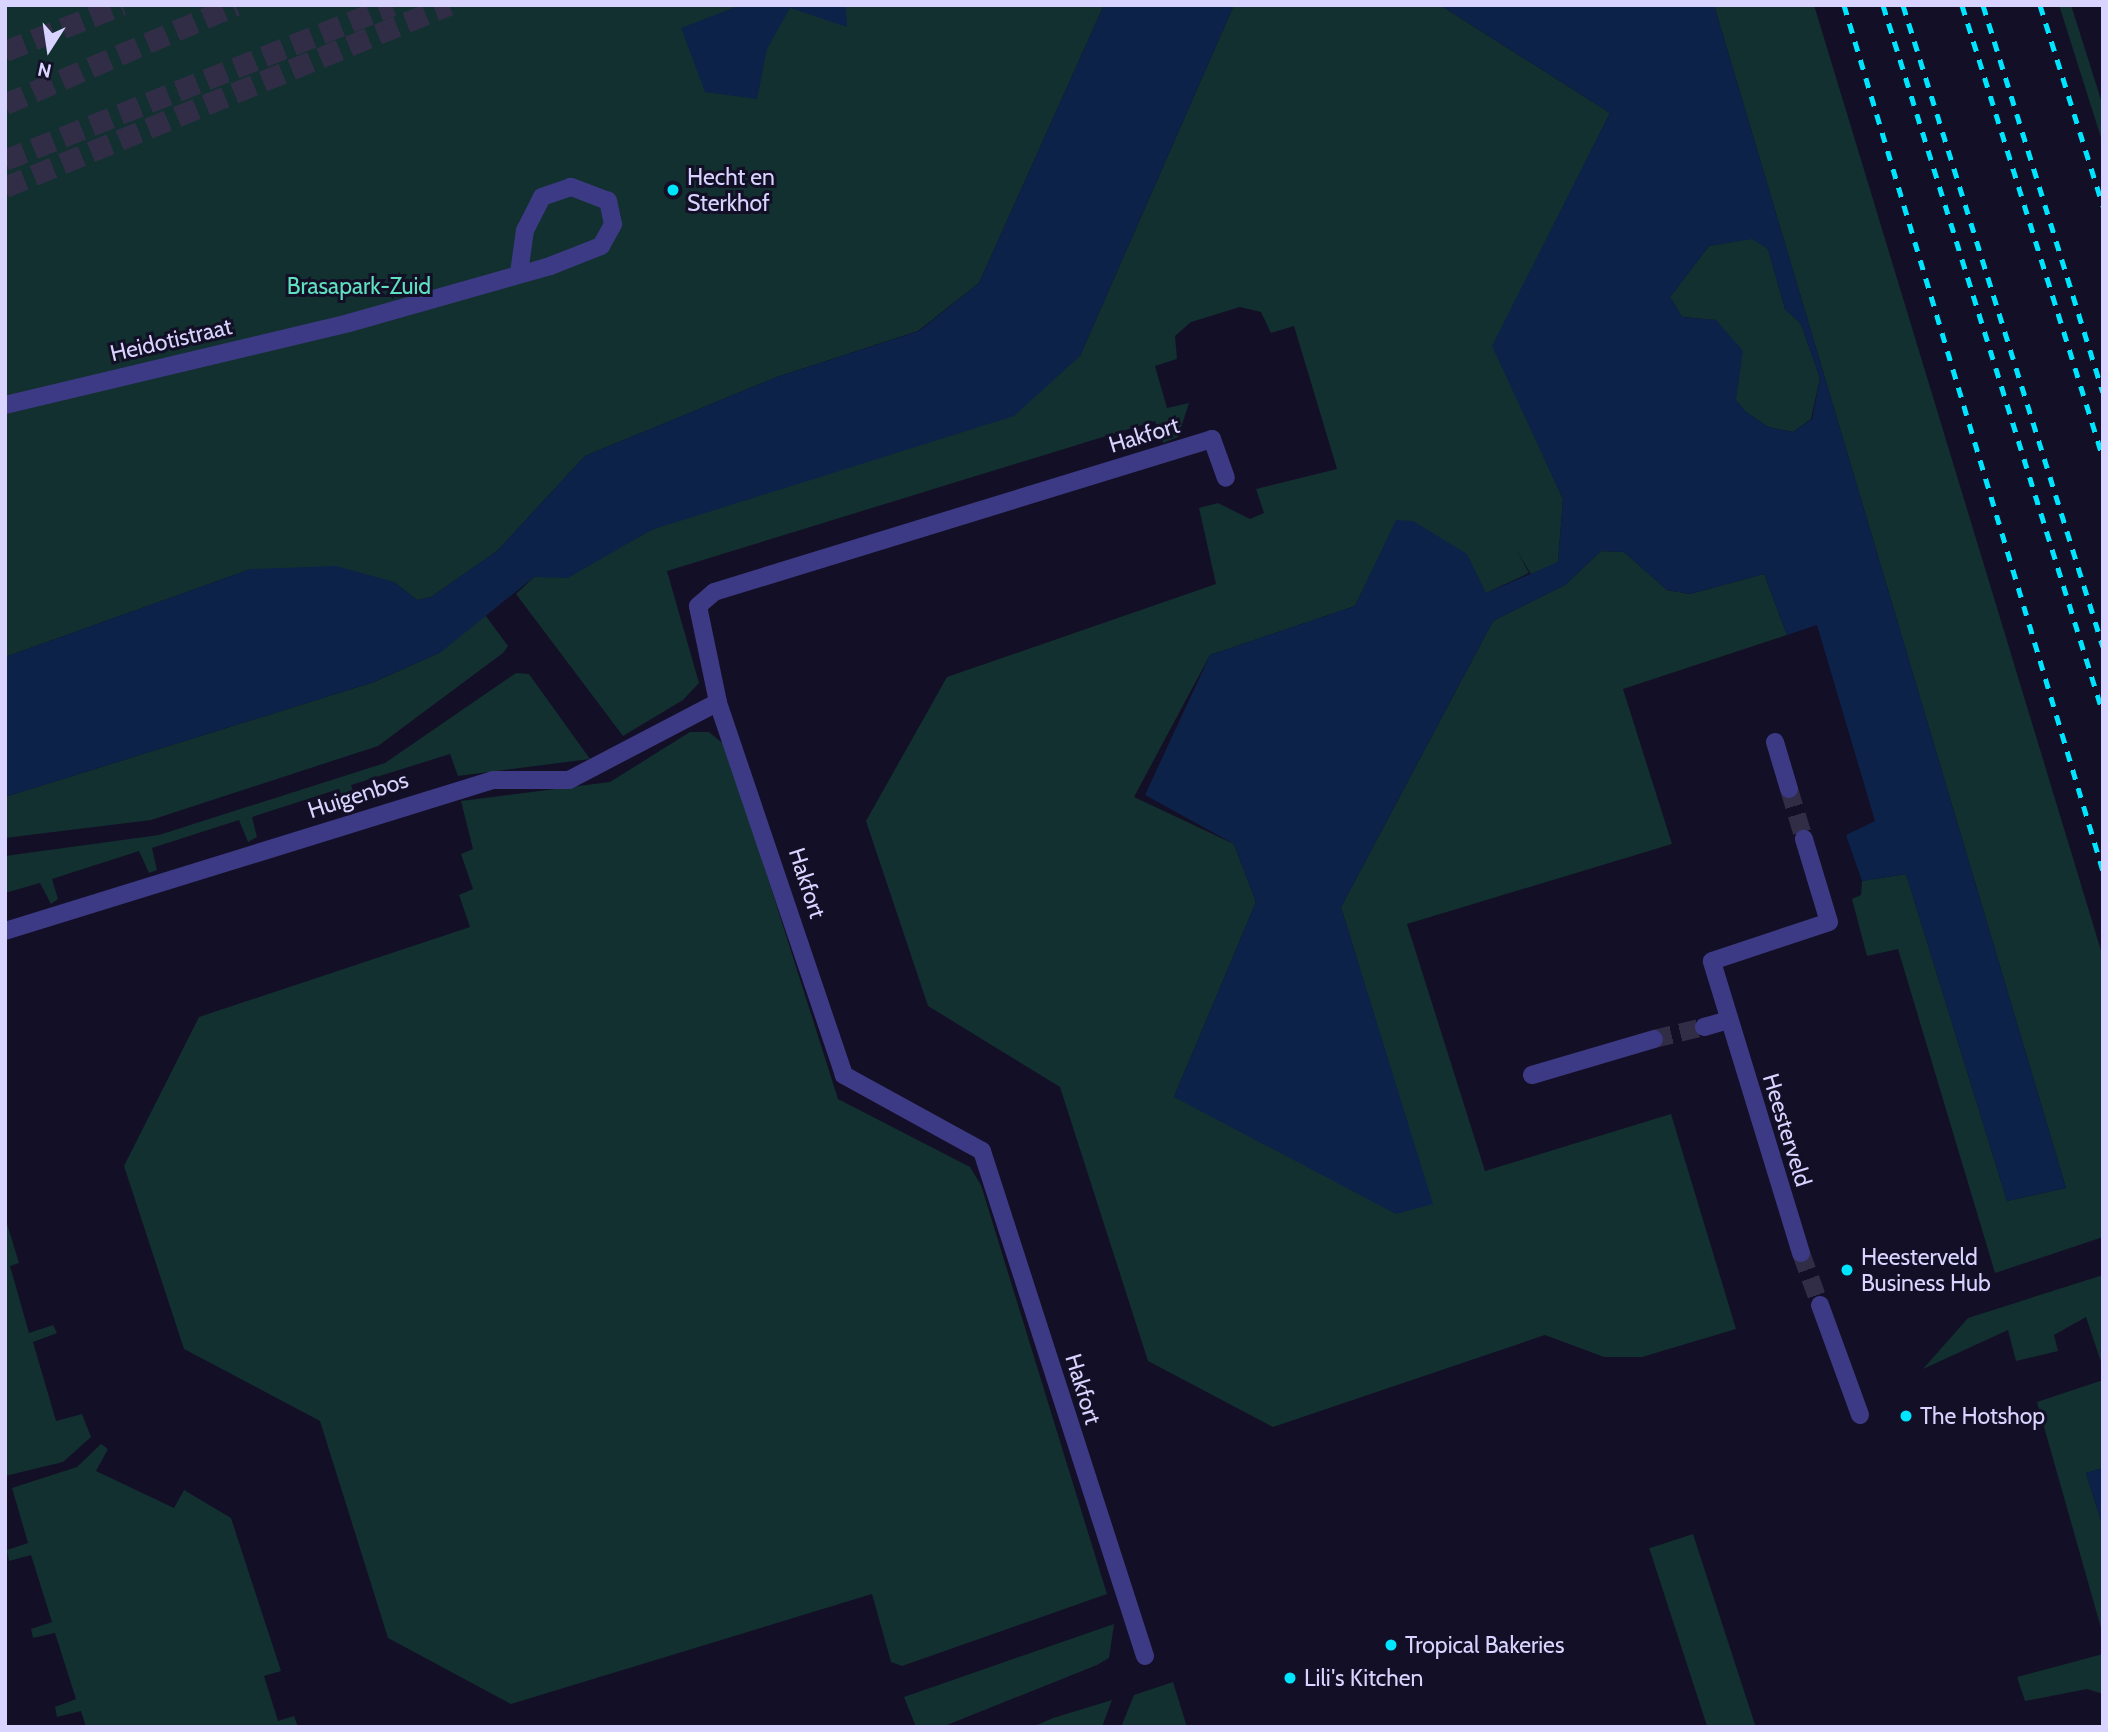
<!DOCTYPE html>
<style>
body{margin:0}
#map{position:relative;width:2108px;height:1732px;overflow:hidden;background:#130f26;font-family:Cabin,sans-serif}
div>[style]{position:absolute}
.green>*{inset:0;background:#12302f;transform-origin:0 0}
.water>*{inset:0;background:#0c2248}
.street-tunnel>*{height:18px;margin-top:-9px;transform-origin:0;background:repeating-linear-gradient(90deg,#312d47 0 18px,transparent 0 27px)}
.highway-tunnel>*{height:21px;margin-top:-10.5px;transform-origin:0;background:repeating-linear-gradient(90deg,#312d47 0 21px,transparent 0 31px)}
.street>*{height:18px;margin:-9px;padding:0 9px;transform-origin:9px;border-radius:9px;background:#3d3a85}
.rail>*{height:5px;margin-top:-2.5px;transform-origin:0;background:repeating-linear-gradient(90deg,#00e5ff 0 10px,transparent 0 19px)}
.dots>*{width:19px;height:19px;translate:-50% -50%;box-sizing:border-box;border:4px solid #130f26;border-radius:50%}
span{translate:-50% -50%;white-space:nowrap;text-align:center;line-height:1.15;-webkit-text-stroke:6px #130f26;paint-order:stroke}
.poi-label{font-size:23px;color:#d9d4ff}
.left{translate:0 -50%;text-align:left}
.park-label{font-size:23px;color:#5fe0c0}
.street-label{font-size:23px;color:#d9d4ff}
.frame{position:absolute;inset:0;border:7px solid #d9d4ff;pointer-events:none}
.north{position:absolute;left:14px;top:14px;width:70px;height:70px;-webkit-text-stroke:5px #130f26;paint-order:stroke;rotate:192deg;font-size:19px;font-weight:700;line-height:28px;text-align:center;color:#d9d4ff}
.north::after{content:'';display:block;margin:auto;width:24px;height:32px;background:#d9d4ff;clip-path:polygon(50% 0,100% 100%,50% 72%,0 100%)}
</style>
<div id="map">
<div class="green">
<div style="clip-path:polygon(5px 5px,1104px 5px,979px 283px,918px 331px,777px 377px,585px 456px,497px 551px,431px 597px,417px 600px,394px 582px,251px 569px,5px 657px)"></div>
<div style="clip-path:polygon(1234px 5px,1440px 5px,1610px 113px,1493px 346px,1563px 499px,1558px 562px,1532px 576px,1516px 549px,1529px 573px,1486px 593px,1397px 520px,1355px 606px,1210px 655px,1134px 797px,1234px 844px,1256px 902px,1174px 1097px,1432px 1204px,1341px 907px,1493px 621px,1565px 585px,1601px 551px,1624px 552px,1667px 590px,1690px 594px,1764px 574px,1787px 635px,1623px 689px,1672px 844px,1407px 924px,1485px 1171px,1671px 1114px,1736px 1329px,1642px 1357px,1604px 1357px,1545px 1335px,1273px 1427px,1148px 1361px,1060px 1087px,928px 1006px,866px 821px,947px 677px,1216px 584px,1199px 508px,1218px 503px,1250px 519px,1264px 513px,1256px 489px,1337px 469px,1294px 326px,1271px 333px,1261px 312px,1240px 307px,1191px 322px,1175px 336px,1177px 359px,1155px 366px,1167px 408px,1189px 403px,1178px 437px,1163px 443px,1155px 421px,667px 571px,699px 683px,683px 700px,623px 736px,516px 594px,534px 577px,568px 577px,651px 530px,1080px 356px)"></div>
<div style="clip-path:polygon(1714px 5px,1814px 5px,2103px 957px,2103px 1237px,1995px 1273px,1898px 949px,1867px 956px,1852px 899px,1861px 895px,1862px 881px,1906px 874px,2007px 1201px,2066px 1188px)"></div>
<div style="clip-path:polygon(2059px 5px,2071px 5px,2103px 106px,2103px 144px)"></div>
<div style="clip-path:polygon(1752px 238px,1768px 249px,1785px 309px,1801px 324px,1820px 378px,1811px 419px,1793px 432px,1768px 427px,1746px 412px,1736px 401px,1735px 369px,1716px 320px,1682px 317px,1670px 297px,1709px 246px)"></div>
<div style="clip-path:polygon(483px 612px,508px 646px,503px 653px,378px 746px,151px 820px,5px 838px,5px 797px,374px 682px,441px 652px)"></div>
<div style="clip-path:polygon(516px 673px,529px 674px,590px 759px,458px 776px,450px 754px,351px 785px,357px 806px,348px 811px,339px 789px,252px 817px,257px 837px,248px 842px,239px 820px,152px 848px,157px 870px,149px 873px,139px 851px,52px 879px,58px 899px,51px 904px,40px 883px,5px 893px,5px 856px,159px 835px,385px 763px)"></div>
<div style="clip-path:polygon(690px 732px,709px 732px,726px 746px,838px 1099px,970px 1167px,981px 1185px,1107px 1594px,902px 1666px,891px 1662px,872px 1594px,511px 1704px,388px 1638px,320px 1421px,184px 1349px,124px 1166px,199px 1017px,470px 927px,459px 895px,473px 889px,461px 854px,473px 849px,461px 801px,610px 782px)"></div>
<div style="clip-path:polygon(5px 1217px,19px 1263px,10px 1266px,29px 1333px,53px 1325px,57px 1333px,33px 1342px,56px 1421px,82px 1414px,91px 1437px,63px 1462px,5px 1476px)"></div>
<div style="clip-path:polygon(2103px 1275px,2103px 1368px,2086px 1317px,2054px 1335px,2058px 1351px,2016px 1361px,2008px 1330px,1923px 1369px,1968px 1318px)"></div>
<div style="clip-path:polygon(2103px 1380px,2103px 1468px,2086px 1473px,2103px 1527px,2103px 1635px,2037px 1402px)"></div>
<div style="clip-path:polygon(101px 1444px,108px 1449px,96px 1471px,174px 1508px,184px 1490px,231px 1518px,281px 1671px,264px 1676px,278px 1721px,294px 1716px,298px 1727px,86px 1727px,81px 1711px,57px 1717px,55px 1707px,76px 1699px,55px 1633px,33px 1638px,31px 1629px,52px 1622px,31px 1555px,9px 1561px,7px 1550px,28px 1543px,12px 1488px,77px 1467px)"></div>
<div style="left:1693px;top:1534px;width:203px;height:46px;rotate:72deg"></div>
<div style="clip-path:polygon(1114px 1624px,1109px 1658px,1097px 1665px,942px 1727px,916px 1727px,904px 1697px)"></div>
<div style="clip-path:polygon(2103px 1654px,2103px 1694px,2087px 1689px,2025px 1701px,2017px 1677px)"></div>
<div style="clip-path:polygon(1173px 1682px,1187px 1727px,1121px 1727px,1134px 1695px)"></div>
<div style="clip-path:polygon(1112px 1700px,1102px 1727px,1032px 1727px,1053px 1718px)"></div>
</div>
<div class="water">
<div style="clip-path:polygon(741px 5px,846px 5px,847px 27px,790px 8px,767px 49px,757px 99px,705px 92px,681px 28px)"></div>
<div style="clip-path:polygon(1104px 5px,1234px 5px,1080px 356px,1014px 416px,651px 530px,568px 578px,534px 577px,441px 652px,374px 682px,5px 797px,5px 657px,251px 569px,336px 566px,394px 582px,417px 600px,431px 597px,497px 551px,585px 456px,777px 377px,919px 331px,979px 283px)"></div>
<div style="clip-path:polygon(evenodd,1440px 5px,1714px 5px,2066px 1188px,2007px 1201px,1906px 874px,1862px 881px,1846px 835px,1875px 821px,1817px 625px,1787px 635px,1764px 574px,1690px 594px,1667px 590px,1624px 552px,1601px 551px,1565px 585px,1493px 621px,1341px 907px,1433px 1204px,1396px 1214px,1174px 1097px,1256px 902px,1234px 844px,1145px 795px,1210px 655px,1355px 606px,1396px 520px,1413px 521px,1467px 554px,1486px 593px,1558px 562px,1563px 499px,1492px 346px,1610px 113px,1440px 5px,1752px 239px,1768px 249px,1785px 309px,1801px 324px,1820px 378px,1812px 419px,1793px 432px,1768px 427px,1746px 412px,1736px 400px,1743px 351px,1716px 320px,1682px 317px,1670px 297px,1709px 246px,1752px 239px)"></div>
<div style="clip-path:polygon(2103px 1468px,2103px 1527px,2086px 1473px)"></div>
</div>
<div class="street-tunnel">
<div style="left:1789px;top:789px;width:52px;rotate:73.3deg"></div>
<div style="left:1654px;top:1039px;width:51px;rotate:-13.5deg"></div>
<div style="left:1801px;top:1253px;width:55px;rotate:69.9deg"></div>
</div>
<div class="highway-tunnel">
<div style="left:5px;top:51px;width:126px;rotate:-21.5deg"></div>
<div style="left:5px;top:104px;width:251px;rotate:-23.2deg"></div>
<div style="left:5px;top:160px;width:417px;rotate:-21.8deg"></div>
<div style="left:5px;top:187px;width:480px;rotate:-22.3deg"></div>
</div>
<div class="street">
<div style="left:5px;top:405px;width:354px;rotate:-13.4deg"></div>
<div style="left:349px;top:323px;width:209px;rotate:-15.8deg"></div>
<div style="left:550px;top:266px;width:55px;rotate:-21.4deg"></div>
<div style="left:601px;top:246px;width:25px;rotate:-61deg"></div>
<div style="left:613px;top:224px;width:24px;rotate:-102deg"></div>
<div style="left:608px;top:201px;width:40px;rotate:-159deg"></div>
<div style="left:571px;top:187px;width:31px;rotate:161deg"></div>
<div style="left:542px;top:197px;width:37px;rotate:117deg"></div>
<div style="left:525px;top:230px;width:43px;rotate:97.9deg"></div>
<div style="left:1775px;top:742px;width:49px;rotate:73.4deg"></div>
<div style="left:5px;top:931px;width:511px;rotate:-17.19deg"></div>
<div style="left:493px;top:780px;width:76px"></div>
<div style="left:569px;top:780px;width:168px;rotate:-27.6deg"></div>
<div style="left:1704px;top:1027px;width:26px;rotate:-16deg"></div>
<div style="left:1532px;top:1075px;width:127px;rotate:-16.4deg"></div>
<div style="left:1801px;top:1253px;width:305px;rotate:-107deg"></div>
<div style="left:1712px;top:961px;width:123px;rotate:-18.4deg"></div>
<div style="left:1829px;top:922px;width:87px;rotate:-106.8deg"></div>
<div style="left:1820px;top:1305px;width:117px;rotate:70deg"></div>
<div style="left:1145px;top:1656px;width:531px;rotate:-107.89deg"></div>
<div style="left:982px;top:1151px;width:158px;rotate:-151.2deg"></div>
<div style="left:844px;top:1075px;width:394px;rotate:-108.7deg"></div>
<div style="left:718px;top:702px;width:98px;rotate:-101.8deg"></div>
<div style="left:698px;top:606px;width:21px;rotate:-41deg"></div>
<div style="left:714px;top:592px;width:521px;rotate:-17.08deg"></div>
<div style="left:1212px;top:439px;width:41px;rotate:70.3deg"></div>
</div>
<div class="rail">
<div style="left:1844px;top:5px;width:904px;rotate:73.35deg"></div>
<div style="left:1883px;top:5px;width:741px;rotate:72.74deg"></div>
<div style="left:1903px;top:5px;width:672px;rotate:72.7deg"></div>
<div style="left:1962px;top:5px;width:474px;rotate:72.7deg"></div>
<div style="left:1983px;top:5px;width:405px;rotate:72.8deg"></div>
<div style="left:2040px;top:5px;width:211px;rotate:72.6deg"></div>
</div>
<div class="dots">
<div style="left:673px;top:190px;background:#00e5ff"></div>
<div style="left:1847px;top:1270px;background:#00e5ff"></div>
<div style="left:1906px;top:1416px;background:#00e5ff"></div>
<div style="left:1391px;top:1645px;background:#00e5ff"></div>
<div style="left:1290px;top:1678px;background:#00e5ff"></div>
</div>
<div class="poi-label">
<span class="left" style="left:687px;top:190px">Hecht en<br>Sterkhof</span>
<span class="left" style="left:1861px;top:1270px">Heesterveld<br>Business Hub</span>
<span class="left" style="left:1920px;top:1416px">The Hotshop</span>
<span class="left" style="left:1405px;top:1645px">Tropical Bakeries</span>
<span class="left" style="left:1304px;top:1678px">Lili's Kitchen</span>
</div>
<div class="park-label">
<span style="left:359px;top:286px">Brasapark-Zuid</span>
</div>
<div class="street-label">
<span style="left:171px;top:340px;rotate:-13deg">Heidotistraat</span>
<span style="left:1144px;top:435px;rotate:-17deg">Hakfort</span>
<span style="left:358px;top:795px;rotate:-18deg">Huigenbos</span>
<span style="left:807px;top:883px;rotate:72deg">Hakfort</span>
<span style="left:1787px;top:1130px;rotate:73deg">Heesterveld</span>
<span style="left:1083px;top:1389px;rotate:73deg">Hakfort</span>
</div>
<div class="frame"></div>
<div class="north">N</div>
</div>
